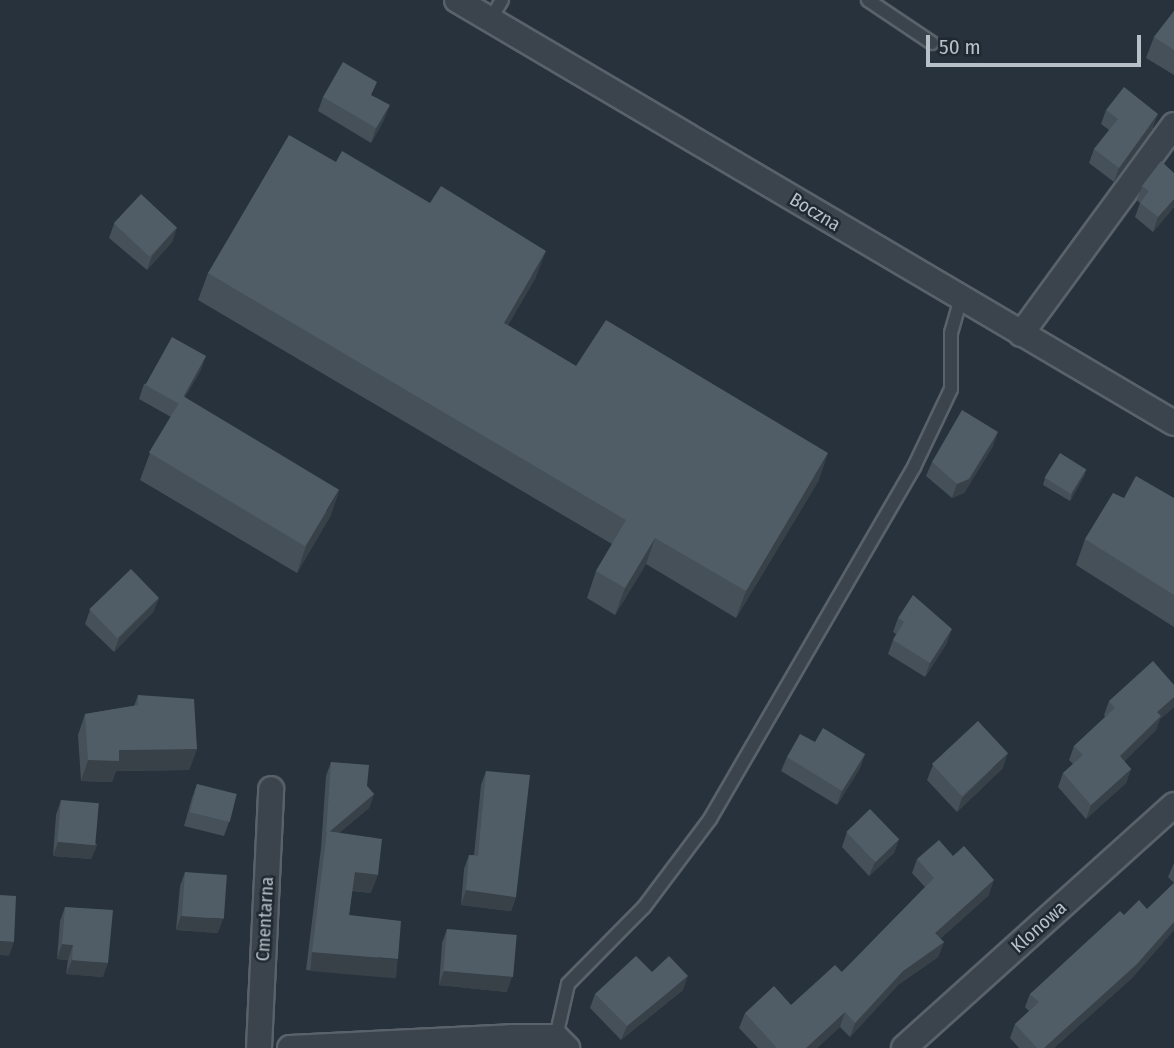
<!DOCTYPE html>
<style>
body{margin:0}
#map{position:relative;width:1174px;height:1048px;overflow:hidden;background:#27323c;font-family:"Fira Sans Condensed",sans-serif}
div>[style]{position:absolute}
.roads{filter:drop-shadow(2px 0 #59626a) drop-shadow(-2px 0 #59626a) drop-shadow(0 2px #59626a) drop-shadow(0 -2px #59626a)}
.lane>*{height:12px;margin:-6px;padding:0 6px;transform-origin:6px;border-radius:6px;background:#3b444c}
.street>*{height:24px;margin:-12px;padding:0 12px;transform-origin:12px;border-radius:12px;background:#3b444c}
.wall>*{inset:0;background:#455059}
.shaded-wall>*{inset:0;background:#384148;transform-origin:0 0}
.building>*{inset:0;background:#505d67;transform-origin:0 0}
span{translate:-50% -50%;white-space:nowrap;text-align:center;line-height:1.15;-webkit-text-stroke:5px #202931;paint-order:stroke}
.street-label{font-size:19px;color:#b7bfc7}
.scale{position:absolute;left:926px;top:35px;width:215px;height:32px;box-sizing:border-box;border:4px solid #b7bfc7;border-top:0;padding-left:9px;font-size:21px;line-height:24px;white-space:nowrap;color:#b7bfc7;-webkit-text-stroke:5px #202931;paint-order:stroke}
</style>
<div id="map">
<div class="roads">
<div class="lane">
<div style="left:868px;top:0;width:77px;rotate:33.9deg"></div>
<div style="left:490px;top:20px;width:23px;rotate:-59deg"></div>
<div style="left:556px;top:1037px;width:54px;rotate:-77.2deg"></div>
<div style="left:568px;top:984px;width:108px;rotate:-45.4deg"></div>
<div style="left:644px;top:907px;width:110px;rotate:-53.1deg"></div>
<div style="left:710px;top:819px;width:407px;rotate:-59.9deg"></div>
<div style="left:914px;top:467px;width:86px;rotate:-64.6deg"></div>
<div style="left:951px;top:389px;width:56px;rotate:-90deg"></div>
<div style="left:951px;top:333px;width:36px;rotate:-74deg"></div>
</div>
<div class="street">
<div style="left:457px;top:0;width:832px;rotate:30.54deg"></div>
<div style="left:1021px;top:334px;width:259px;rotate:-53.8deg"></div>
<div style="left:259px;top:1048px;width:259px;rotate:-87.3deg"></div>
<div style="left:290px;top:1048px;width:221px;rotate:-2.8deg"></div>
<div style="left:511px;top:1037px;width:45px"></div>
<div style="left:556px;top:1037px;width:16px;rotate:45deg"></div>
<div style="left:904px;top:1048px;width:363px;rotate:-42deg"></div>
</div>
</div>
<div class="wall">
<div style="clip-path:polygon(1174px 11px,1174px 75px,1146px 58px,1154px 37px)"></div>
<div style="clip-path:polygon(372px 96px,384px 120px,371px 143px,318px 111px,323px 97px)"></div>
<div style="clip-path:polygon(1106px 110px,1153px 128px,1114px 182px,1089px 163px,1094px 149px,1109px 130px,1101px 124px)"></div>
<div style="clip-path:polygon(336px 162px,536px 277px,508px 325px,576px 366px,819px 480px,736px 618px,646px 564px,615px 615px,587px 598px,596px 571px,612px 544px,198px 300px,208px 273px)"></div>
<div style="clip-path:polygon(1174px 173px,1174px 207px,1153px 232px,1135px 217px,1140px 203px,1137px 200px,1142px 186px)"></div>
<div style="clip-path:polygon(114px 224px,177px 227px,172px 242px,147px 270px,109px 238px)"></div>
<div style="clip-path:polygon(201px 370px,185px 397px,331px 515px,297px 573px,140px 480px,150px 453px,171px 417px,139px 399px,144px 384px)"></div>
<div style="clip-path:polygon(993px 446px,964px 493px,952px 498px,926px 476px,932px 462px)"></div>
<div style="clip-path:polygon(1086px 469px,1084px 476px,1070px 501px,1043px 485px,1045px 478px)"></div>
<div style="clip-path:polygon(1124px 498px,1174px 498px,1174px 627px,1076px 565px,1085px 539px)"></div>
<div style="clip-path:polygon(159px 598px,153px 612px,114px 652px,85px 624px,90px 610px)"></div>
<div style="clip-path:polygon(898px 618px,947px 643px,925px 677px,888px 654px,893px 640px,896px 634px,893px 632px)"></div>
<div style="clip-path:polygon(1174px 685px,1174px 707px,1160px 719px,1156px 730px,1124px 761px,1131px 769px,1126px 783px,1086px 819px,1058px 787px,1063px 773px,1073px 764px,1069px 760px,1074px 746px,1105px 717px,1104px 715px,1109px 701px)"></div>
<div style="clip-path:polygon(138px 695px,197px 749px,189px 770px,116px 771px,112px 782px,81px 781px,78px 735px,85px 714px,134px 706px)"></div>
<div style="clip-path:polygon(815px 742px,865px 754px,860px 768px,837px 805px,781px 771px,787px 757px)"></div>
<div style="clip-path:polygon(331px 762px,367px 786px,374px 794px,369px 808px,339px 833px,371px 893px,352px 891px,349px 915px,391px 977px,306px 970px,321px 848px,326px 776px)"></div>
<div style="clip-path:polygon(933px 765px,1003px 768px,957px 812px,927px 780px)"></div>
<div style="clip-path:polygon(486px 771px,516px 897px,511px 911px,461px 905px,464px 869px,469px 855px,474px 855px,481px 785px)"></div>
<div style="clip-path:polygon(197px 784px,229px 822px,224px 836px,184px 826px,192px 798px)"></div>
<div style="clip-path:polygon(61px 800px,97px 845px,91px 859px,53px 856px,56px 815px)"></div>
<div style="clip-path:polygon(847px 832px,899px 839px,894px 853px,869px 876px,842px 847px)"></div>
<div style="clip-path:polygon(917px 859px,989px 895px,940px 939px,944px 942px,938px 957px,898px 985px,850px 1037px,840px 1027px,817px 1048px,758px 1048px,739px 1028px,745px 1013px,791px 1005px,842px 972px,925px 887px,912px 873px)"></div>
<div style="clip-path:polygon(1174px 863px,1174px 930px,1132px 978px,1054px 1048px,1019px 1048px,1010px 1038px,1015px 1024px,1029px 1011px,1025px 1007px,1030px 994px,1124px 915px,1147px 909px,1174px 883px,1168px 877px)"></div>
<div style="clip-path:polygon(185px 872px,218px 933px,176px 930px,180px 886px)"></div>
<div style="clip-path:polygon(65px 907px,103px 977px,66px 974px,68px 960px,57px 959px,60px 921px)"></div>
<div style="clip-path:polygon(447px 929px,507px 992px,439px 985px,442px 943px)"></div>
<div style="clip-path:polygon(652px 972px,683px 990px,621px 1040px,590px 1008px,595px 994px)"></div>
</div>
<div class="shaded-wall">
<div style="clip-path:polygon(390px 105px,384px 120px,371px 143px,376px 128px)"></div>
<div style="clip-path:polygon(1158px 114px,1153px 128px,1114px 182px,1119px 168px)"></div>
<div style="clip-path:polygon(1174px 199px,1174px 207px,1153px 232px,1158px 217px)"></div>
<div style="clip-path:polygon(177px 227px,172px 242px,147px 270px,152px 256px)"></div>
<div style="clip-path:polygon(546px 251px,536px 277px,494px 349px,504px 323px)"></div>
<div style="clip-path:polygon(206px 356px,201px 370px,172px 418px,178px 404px)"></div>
<div style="clip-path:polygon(998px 432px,993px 446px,964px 493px,952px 498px,957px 484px)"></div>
<div style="clip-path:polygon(828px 453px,819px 480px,736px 618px,746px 591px)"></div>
<div style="clip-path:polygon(1086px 469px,1084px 476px,1070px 501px,1072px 493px)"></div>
<div style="clip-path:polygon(340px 489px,331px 515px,297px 573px,306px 546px)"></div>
<div style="clip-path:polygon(655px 538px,646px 564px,615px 615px,625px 588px)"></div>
<div style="clip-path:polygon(159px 598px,153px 612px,114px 652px,119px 638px)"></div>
<div style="clip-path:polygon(952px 629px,947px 643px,925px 677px,930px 663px)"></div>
<div style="clip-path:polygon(1174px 697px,1174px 707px,1160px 719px,1156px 730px,1115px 771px,1120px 756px,1157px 712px)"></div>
<div style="clip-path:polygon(197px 749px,189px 770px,116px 771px,112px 782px,81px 781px,88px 760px,119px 750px)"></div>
<div style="clip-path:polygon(1008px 753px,1003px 768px,957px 812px,962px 798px)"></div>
<div style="clip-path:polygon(865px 754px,860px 768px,837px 805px,842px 791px)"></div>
<div style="clip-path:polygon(1131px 769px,1126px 783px,1086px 819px,1091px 805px)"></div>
<div style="clip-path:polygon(374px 794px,369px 808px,326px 844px,327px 833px)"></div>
<div style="clip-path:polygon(899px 839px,894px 853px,869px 876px,875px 862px)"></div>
<div style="clip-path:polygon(58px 842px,97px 845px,91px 859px,53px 856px)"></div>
<div style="clip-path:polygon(355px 872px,378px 875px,371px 893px,348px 890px)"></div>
<div style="clip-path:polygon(994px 880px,989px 895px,930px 948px,935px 933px)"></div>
<div style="clip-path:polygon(466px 890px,516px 897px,511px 911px,461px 905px)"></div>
<div style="clip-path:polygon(181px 916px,223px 919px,218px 933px,176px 930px)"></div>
<div style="clip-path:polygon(1174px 922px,1174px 930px,1132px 978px,1054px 1048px,1044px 1048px)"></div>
<div style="clip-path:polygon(0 941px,14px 942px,9px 956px,0 955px)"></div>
<div style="clip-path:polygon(944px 942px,938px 957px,898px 985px,850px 1037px,855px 1023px,903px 971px)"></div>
<div style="clip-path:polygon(62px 944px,73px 945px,68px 960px,57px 959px)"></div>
<div style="left:312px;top:952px;width:86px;height:19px;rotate:5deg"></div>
<div style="clip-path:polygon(72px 960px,108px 963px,103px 977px,66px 974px)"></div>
<div style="clip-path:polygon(444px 971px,512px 977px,507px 992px,439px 985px)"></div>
<div style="clip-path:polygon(688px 976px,683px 990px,621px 1040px,627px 1026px)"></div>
<div style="clip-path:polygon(845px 1012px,840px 1027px,817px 1048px,806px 1048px)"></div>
</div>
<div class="building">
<div style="clip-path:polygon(1174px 11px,1174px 50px,1154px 37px)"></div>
<div style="clip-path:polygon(343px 62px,377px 82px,371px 95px,390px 105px,376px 128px,323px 97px)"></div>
<div style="clip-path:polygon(1124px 87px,1158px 114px,1119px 168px,1094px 149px,1118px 119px,1106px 110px)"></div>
<div style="clip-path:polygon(289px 135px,336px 162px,342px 151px,430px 203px,441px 186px,546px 251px,504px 323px,576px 366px,606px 320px,828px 453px,746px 591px,655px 538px,625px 588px,596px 571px,626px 520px,208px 273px)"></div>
<div style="clip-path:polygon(1161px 161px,1174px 173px,1174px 199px,1158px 217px,1140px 203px,1149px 191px,1142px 186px)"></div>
<div style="left:141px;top:194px;width:49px;height:40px;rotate:43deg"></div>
<div style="left:172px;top:337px;width:39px;height:55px;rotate:29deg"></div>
<div style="left:183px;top:396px;width:182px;height:66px;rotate:31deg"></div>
<div style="clip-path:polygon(962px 410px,998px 432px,969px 479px,957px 484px,932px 462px)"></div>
<div style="left:1060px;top:453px;width:31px;height:29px;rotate:32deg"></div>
<div style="clip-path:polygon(1136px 476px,1174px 498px,1174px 595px,1085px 539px,1113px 493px,1124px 498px)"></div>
<div style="left:131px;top:569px;width:40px;height:58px;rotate:46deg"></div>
<div style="clip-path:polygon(913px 595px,952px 629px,930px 663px,893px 640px,904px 622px,898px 618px)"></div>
<div style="clip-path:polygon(1153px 661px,1174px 685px,1174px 697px,1157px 712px,1161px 716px,1120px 756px,1131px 769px,1091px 805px,1063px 773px,1083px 755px,1074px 746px,1115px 708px,1109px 701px)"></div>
<div style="clip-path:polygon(138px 695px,194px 699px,197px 749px,119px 750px,119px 761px,88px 760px,85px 714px,138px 705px)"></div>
<div style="left:978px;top:721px;width:44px;height:63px;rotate:47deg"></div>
<div style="clip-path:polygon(823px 728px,865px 754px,842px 791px,787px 757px,800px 734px,815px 742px)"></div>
<div style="clip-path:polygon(331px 762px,369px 765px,367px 786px,374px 794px,329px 832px,327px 831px,326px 834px)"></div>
<div style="clip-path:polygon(486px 771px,530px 775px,516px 897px,466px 890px,469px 855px,478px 856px)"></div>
<div style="left:197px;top:784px;width:41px;height:29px;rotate:14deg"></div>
<div style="left:61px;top:800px;width:38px;height:42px;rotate:5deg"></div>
<div style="left:870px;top:809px;width:42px;height:33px;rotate:46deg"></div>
<div style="clip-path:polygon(327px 831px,382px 839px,378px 875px,355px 872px,349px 915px,401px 921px,398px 959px,312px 952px)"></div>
<div style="clip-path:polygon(939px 840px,953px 856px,964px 846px,994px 880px,935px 933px,944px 942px,903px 971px,855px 1023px,845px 1012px,806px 1048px,777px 1048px,745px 1013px,774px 986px,791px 1005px,835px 965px,842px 972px,934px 878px,917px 859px)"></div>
<div style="left:185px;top:872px;width:42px;height:44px;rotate:4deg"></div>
<div style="clip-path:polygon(1174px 883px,1174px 922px,1137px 964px,1044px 1048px,1037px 1048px,1015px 1024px,1039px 1002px,1030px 994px,1120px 911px,1124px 915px,1139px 900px,1147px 909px)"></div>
<div style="clip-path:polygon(0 894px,0 895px,16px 896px,14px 942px,0 941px)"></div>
<div style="clip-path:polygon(65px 907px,113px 910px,108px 963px,72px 960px,73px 945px,62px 944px)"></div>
<div style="left:447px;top:929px;width:70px;height:42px;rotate:5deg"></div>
<div style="clip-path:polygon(636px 956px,652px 972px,669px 956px,688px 976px,627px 1026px,595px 994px)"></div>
</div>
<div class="street-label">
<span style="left:815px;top:212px;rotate:31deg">Boczna</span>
<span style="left:265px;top:919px;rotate:-87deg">Cmentarna</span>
<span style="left:1039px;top:927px;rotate:-42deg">Klonowa</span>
</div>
<div class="scale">50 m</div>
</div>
